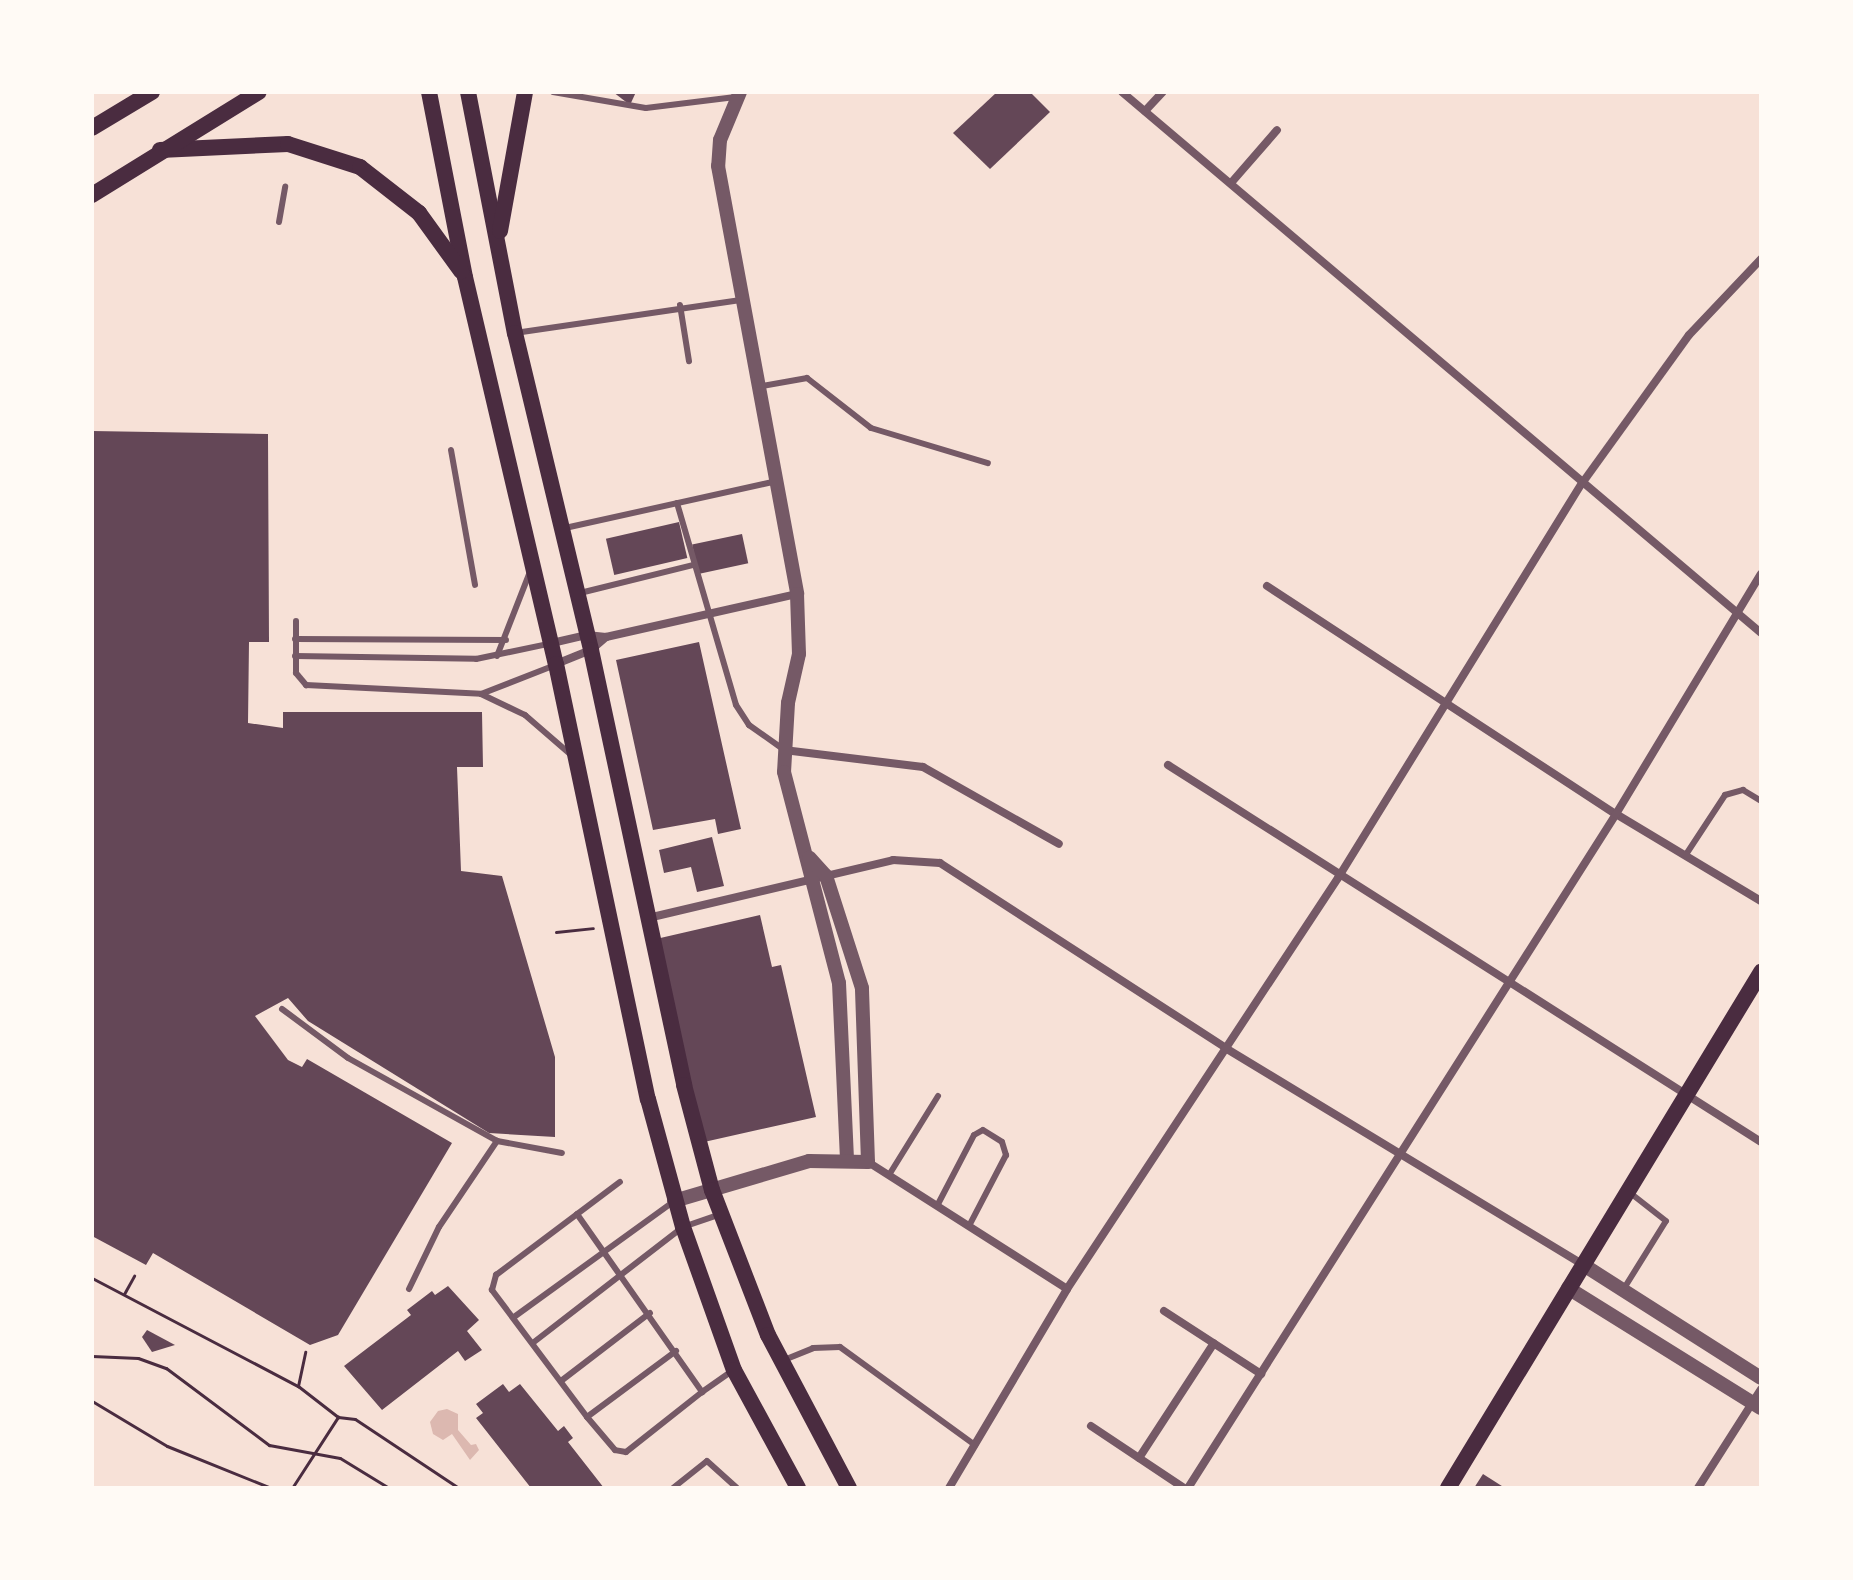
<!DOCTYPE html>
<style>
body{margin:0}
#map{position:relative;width:1853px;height:1580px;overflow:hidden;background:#f7e1d7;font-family:"Open Sans",sans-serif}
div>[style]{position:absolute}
.water>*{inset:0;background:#dcb8b0}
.building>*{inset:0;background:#644757;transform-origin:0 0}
.path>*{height:3px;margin:-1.5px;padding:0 1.5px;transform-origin:1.5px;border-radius:1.5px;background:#4a2c40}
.service>*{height:6px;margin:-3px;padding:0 3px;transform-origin:3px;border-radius:3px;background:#755966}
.minor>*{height:8px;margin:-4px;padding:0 4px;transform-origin:4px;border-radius:4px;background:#755966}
.tertiary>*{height:14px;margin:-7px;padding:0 7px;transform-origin:7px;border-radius:7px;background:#755966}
.secondary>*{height:16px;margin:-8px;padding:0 8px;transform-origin:8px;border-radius:8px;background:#4a2c40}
span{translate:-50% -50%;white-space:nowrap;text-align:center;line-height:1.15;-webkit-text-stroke:8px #fffaf5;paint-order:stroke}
.frame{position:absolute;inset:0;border:94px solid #fffaf5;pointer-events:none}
</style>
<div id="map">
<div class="water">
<div style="clip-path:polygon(447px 1409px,458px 1414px,458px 1430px,471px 1445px,476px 1444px,479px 1450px,470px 1460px,452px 1434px,443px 1440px,433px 1434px,430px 1422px,438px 1411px)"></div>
</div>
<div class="building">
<div style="clip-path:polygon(613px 92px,636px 92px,630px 105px)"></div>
<div style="clip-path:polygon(997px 92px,1030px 92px,1050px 112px,990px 169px,953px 133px)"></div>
<div style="clip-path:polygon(92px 431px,268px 434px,269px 642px,249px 642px,248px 723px,283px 728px,283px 712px,482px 712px,483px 767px,457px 767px,461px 871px,502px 876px,555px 1057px,555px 1137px,489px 1133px,308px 1021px,288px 998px,255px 1016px,288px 1060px,302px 1067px,307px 1059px,452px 1143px,338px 1335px,310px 1345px,153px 1253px,146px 1265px,92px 1236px)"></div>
<div style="left:679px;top:522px;width:37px;height:75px;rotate:77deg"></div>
<div style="left:742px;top:534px;width:30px;height:51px;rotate:78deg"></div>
<div style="clip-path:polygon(699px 642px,741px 829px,718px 834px,715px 819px,653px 830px,616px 660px)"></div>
<div style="clip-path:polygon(712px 837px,724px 886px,697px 892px,691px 867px,664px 873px,659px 850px)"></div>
<div style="clip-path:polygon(760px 915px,772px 967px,781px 965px,816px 1117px,704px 1142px,656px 939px)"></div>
<div style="clip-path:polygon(448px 1286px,479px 1320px,467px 1331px,482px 1350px,465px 1361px,458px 1351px,382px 1410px,344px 1366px,411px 1315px,407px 1310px,432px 1291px,435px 1295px)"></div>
<div style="clip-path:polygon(147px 1330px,175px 1345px,152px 1352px,142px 1337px)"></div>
<div style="clip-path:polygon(503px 1384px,509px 1392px,520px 1384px,558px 1431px,564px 1426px,573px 1438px,568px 1442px,604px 1488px,531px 1488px,476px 1418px,483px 1413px,476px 1404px)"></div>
<div style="clip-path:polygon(1483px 1474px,1505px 1488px,1474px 1488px)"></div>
</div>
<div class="path">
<div style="left:556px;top:932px;width:37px;rotate:-6deg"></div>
<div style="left:92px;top:1278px;width:233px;rotate:27.7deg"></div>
<div style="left:298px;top:1386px;width:51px;rotate:37.8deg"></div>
<div style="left:338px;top:1417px;width:17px;rotate:7deg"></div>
<div style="left:355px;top:1419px;width:125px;rotate:33.6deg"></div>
<div style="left:124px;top:1294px;width:21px;rotate:-61deg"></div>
<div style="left:92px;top:1356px;width:46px;rotate:2.5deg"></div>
<div style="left:138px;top:1358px;width:30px;rotate:20deg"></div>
<div style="left:166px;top:1368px;width:129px;rotate:36.8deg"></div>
<div style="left:269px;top:1445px;width:72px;rotate:10.4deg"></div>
<div style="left:340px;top:1458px;width:57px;rotate:31.5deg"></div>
<div style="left:298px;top:1386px;width:35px;rotate:-78deg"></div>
<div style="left:92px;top:1401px;width:87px;rotate:31deg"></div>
<div style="left:167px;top:1446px;width:112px;rotate:22deg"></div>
<div style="left:292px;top:1488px;width:85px;rotate:-57.1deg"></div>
</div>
<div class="service">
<div style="left:553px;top:92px;width:94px;rotate:9.8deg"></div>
<div style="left:646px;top:108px;width:90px;rotate:-7deg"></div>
<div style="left:279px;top:222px;width:36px;rotate:-80deg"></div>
<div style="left:680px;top:305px;width:57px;rotate:80.9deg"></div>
<div style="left:515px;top:333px;width:228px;rotate:-8.3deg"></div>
<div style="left:762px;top:386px;width:46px;rotate:-10.1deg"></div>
<div style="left:807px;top:378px;width:81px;rotate:38deg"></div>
<div style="left:871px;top:428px;width:122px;rotate:16.7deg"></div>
<div style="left:451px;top:450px;width:137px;rotate:79.9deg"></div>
<div style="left:677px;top:503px;width:210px;rotate:73.7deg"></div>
<div style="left:736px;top:705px;width:24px;rotate:57deg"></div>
<div style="left:749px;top:725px;width:42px;rotate:35.2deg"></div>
<div style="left:565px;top:528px;width:217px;rotate:-12.5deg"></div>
<div style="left:580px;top:593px;width:116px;rotate:-13.9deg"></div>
<div style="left:296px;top:621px;width:52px;rotate:90deg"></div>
<div style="left:296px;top:673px;width:16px;rotate:50deg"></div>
<div style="left:306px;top:685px;width:175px;rotate:2.9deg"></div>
<div style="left:481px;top:694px;width:77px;rotate:-21.3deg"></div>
<div style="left:295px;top:639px;width:211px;rotate:0.3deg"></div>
<div style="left:295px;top:656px;width:181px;rotate:0.9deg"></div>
<div style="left:476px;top:659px;width:74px;rotate:-11.8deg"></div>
<div style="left:497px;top:656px;width:90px;rotate:-68.6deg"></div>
<div style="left:481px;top:694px;width:49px;rotate:25.5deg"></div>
<div style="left:525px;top:715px;width:60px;rotate:40.9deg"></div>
<div style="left:1685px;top:856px;width:73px;rotate:-56.7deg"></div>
<div style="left:1725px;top:795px;width:19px;rotate:-16deg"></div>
<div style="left:1743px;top:790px;width:21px;rotate:31deg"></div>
<div style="left:282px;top:1009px;width:82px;rotate:36.6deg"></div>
<div style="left:348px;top:1058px;width:171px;rotate:29.1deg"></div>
<div style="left:497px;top:1141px;width:66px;rotate:10.5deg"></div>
<div style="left:889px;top:1175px;width:93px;rotate:-58.2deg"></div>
<div style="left:937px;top:1206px;width:80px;rotate:-62.5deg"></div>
<div style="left:974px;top:1135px;width:10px;rotate:-29deg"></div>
<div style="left:983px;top:1130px;width:22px;rotate:32deg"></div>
<div style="left:1002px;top:1142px;width:14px;rotate:73deg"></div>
<div style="left:1006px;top:1155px;width:80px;rotate:117.5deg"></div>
<div style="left:577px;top:1214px;width:218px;rotate:54.9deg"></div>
<div style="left:702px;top:1392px;width:97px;rotate:141.7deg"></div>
<div style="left:626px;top:1452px;width:11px;rotate:-170deg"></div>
<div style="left:615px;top:1450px;width:43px;rotate:-130.3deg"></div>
<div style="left:587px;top:1417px;width:159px;rotate:-126.8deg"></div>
<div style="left:492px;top:1290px;width:16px;rotate:-75deg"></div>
<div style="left:496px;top:1275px;width:155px;rotate:-36.9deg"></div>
<div style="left:409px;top:1289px;width:69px;rotate:-64.2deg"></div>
<div style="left:439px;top:1227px;width:104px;rotate:-56deg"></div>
<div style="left:1623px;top:1290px;width:81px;rotate:-58.1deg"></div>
<div style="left:1666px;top:1221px;width:47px;rotate:-141.9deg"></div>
<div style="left:514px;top:1317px;width:196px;rotate:-35.9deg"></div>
<div style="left:534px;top:1342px;width:188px;rotate:-37.7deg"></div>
<div style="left:683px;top:1227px;width:39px;rotate:-19deg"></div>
<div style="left:784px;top:1360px;width:31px;rotate:-22deg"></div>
<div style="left:813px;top:1348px;width:27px;rotate:-2deg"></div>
<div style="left:840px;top:1347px;width:167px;rotate:36deg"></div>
<div style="left:561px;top:1381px;width:112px;rotate:-37.4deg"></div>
<div style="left:702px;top:1392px;width:37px;rotate:-35deg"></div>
<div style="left:587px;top:1417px;width:111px;rotate:-36.6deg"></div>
<div style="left:673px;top:1488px;width:43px;rotate:-38.5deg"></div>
<div style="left:707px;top:1461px;width:40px;rotate:42deg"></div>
</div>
<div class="minor">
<div style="left:1122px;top:92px;width:837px;rotate:40.25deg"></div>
<div style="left:1145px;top:111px;width:26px;rotate:-47deg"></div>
<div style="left:1231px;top:183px;width:70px;rotate:-49deg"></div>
<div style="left:1267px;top:586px;width:417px;rotate:33.2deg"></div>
<div style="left:1616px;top:814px;width:169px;rotate:31deg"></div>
<div style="left:552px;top:643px;width:36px;rotate:-13deg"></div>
<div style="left:587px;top:635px;width:19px;rotate:6deg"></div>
<div style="left:606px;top:637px;width:196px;rotate:-12.7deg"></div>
<div style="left:556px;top:664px;width:38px;rotate:-22deg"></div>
<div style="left:591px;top:650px;width:20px;rotate:-41deg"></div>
<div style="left:784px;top:750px;width:140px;rotate:7deg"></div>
<div style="left:923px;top:767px;width:156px;rotate:29.5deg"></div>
<div style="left:1168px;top:765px;width:703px;rotate:32.45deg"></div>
<div style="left:648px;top:918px;width:252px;rotate:-13.3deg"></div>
<div style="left:893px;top:860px;width:47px;rotate:3.7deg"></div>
<div style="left:940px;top:863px;width:342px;rotate:32.9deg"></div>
<div style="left:1227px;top:1049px;width:415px;rotate:31.2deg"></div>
<div style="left:868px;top:1162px;width:236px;rotate:32.5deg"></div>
<div style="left:1164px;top:1311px;width:116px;rotate:33deg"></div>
<div style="left:1091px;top:1426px;width:112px;rotate:33.7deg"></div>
<div style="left:1139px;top:1458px;width:137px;rotate:-56.9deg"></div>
<div style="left:949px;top:1488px;width:231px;rotate:-59.3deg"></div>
<div style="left:1067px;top:1289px;width:492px;rotate:-56.6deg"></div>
<div style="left:1338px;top:878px;width:466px;rotate:-58.3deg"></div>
<div style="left:1583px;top:482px;width:181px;rotate:-54.2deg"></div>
<div style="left:1689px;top:335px;width:105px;rotate:-46.5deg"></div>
<div style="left:1188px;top:1488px;width:798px;rotate:-57.58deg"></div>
<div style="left:1616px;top:814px;width:280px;rotate:-58.9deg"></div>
<div style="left:1698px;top:1488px;width:117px;rotate:-57.5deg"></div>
</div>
<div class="tertiary">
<div style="left:740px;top:92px;width:52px;rotate:112.6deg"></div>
<div style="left:720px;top:140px;width:26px;rotate:94deg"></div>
<div style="left:718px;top:166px;width:435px;rotate:79.5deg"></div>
<div style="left:797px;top:594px;width:60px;rotate:88.1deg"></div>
<div style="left:799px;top:654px;width:50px;rotate:102.7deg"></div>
<div style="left:788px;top:703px;width:69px;rotate:93.3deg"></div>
<div style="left:784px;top:772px;width:218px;rotate:75.4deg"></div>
<div style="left:839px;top:983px;width:175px;rotate:87.4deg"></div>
<div style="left:674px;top:1201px;width:141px;rotate:-16.5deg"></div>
<div style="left:809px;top:1161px;width:59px;rotate:1deg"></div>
<div style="left:868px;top:1162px;width:174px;rotate:-92deg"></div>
<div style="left:862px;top:988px;width:118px;rotate:-107.8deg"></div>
<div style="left:826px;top:876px;width:25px;rotate:-132deg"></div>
<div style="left:1582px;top:1264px;width:212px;rotate:32.5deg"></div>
<div style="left:1568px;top:1288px;width:227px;rotate:31.9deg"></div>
</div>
<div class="secondary">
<div style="left:429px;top:92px;width:188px;rotate:79deg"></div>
<div style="left:465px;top:277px;width:398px;rotate:76.8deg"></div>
<div style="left:556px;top:664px;width:445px;rotate:78.1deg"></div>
<div style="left:648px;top:1099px;width:133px;rotate:74.7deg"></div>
<div style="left:683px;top:1227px;width:152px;rotate:70.4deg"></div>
<div style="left:734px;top:1370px;width:134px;rotate:61.5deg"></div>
<div style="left:468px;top:92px;width:246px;rotate:79deg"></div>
<div style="left:515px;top:333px;width:326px;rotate:76.5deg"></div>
<div style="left:591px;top:650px;width:445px;rotate:77.9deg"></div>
<div style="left:684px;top:1085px;width:109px;rotate:75.1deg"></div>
<div style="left:712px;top:1190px;width:155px;rotate:68.9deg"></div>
<div style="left:768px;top:1335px;width:173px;rotate:62.1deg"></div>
<div style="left:92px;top:128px;width:70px;rotate:-31deg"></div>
<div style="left:160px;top:150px;width:128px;rotate:-2.7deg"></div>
<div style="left:288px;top:144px;width:76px;rotate:17.7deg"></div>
<div style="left:360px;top:167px;width:75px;rotate:37.9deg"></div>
<div style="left:419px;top:213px;width:72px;rotate:54.1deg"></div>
<div style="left:92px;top:195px;width:196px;rotate:-31.7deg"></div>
<div style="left:500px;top:231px;width:141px;rotate:-79.8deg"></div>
<div style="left:1448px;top:1488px;width:604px;rotate:-58.76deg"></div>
</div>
<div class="frame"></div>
</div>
